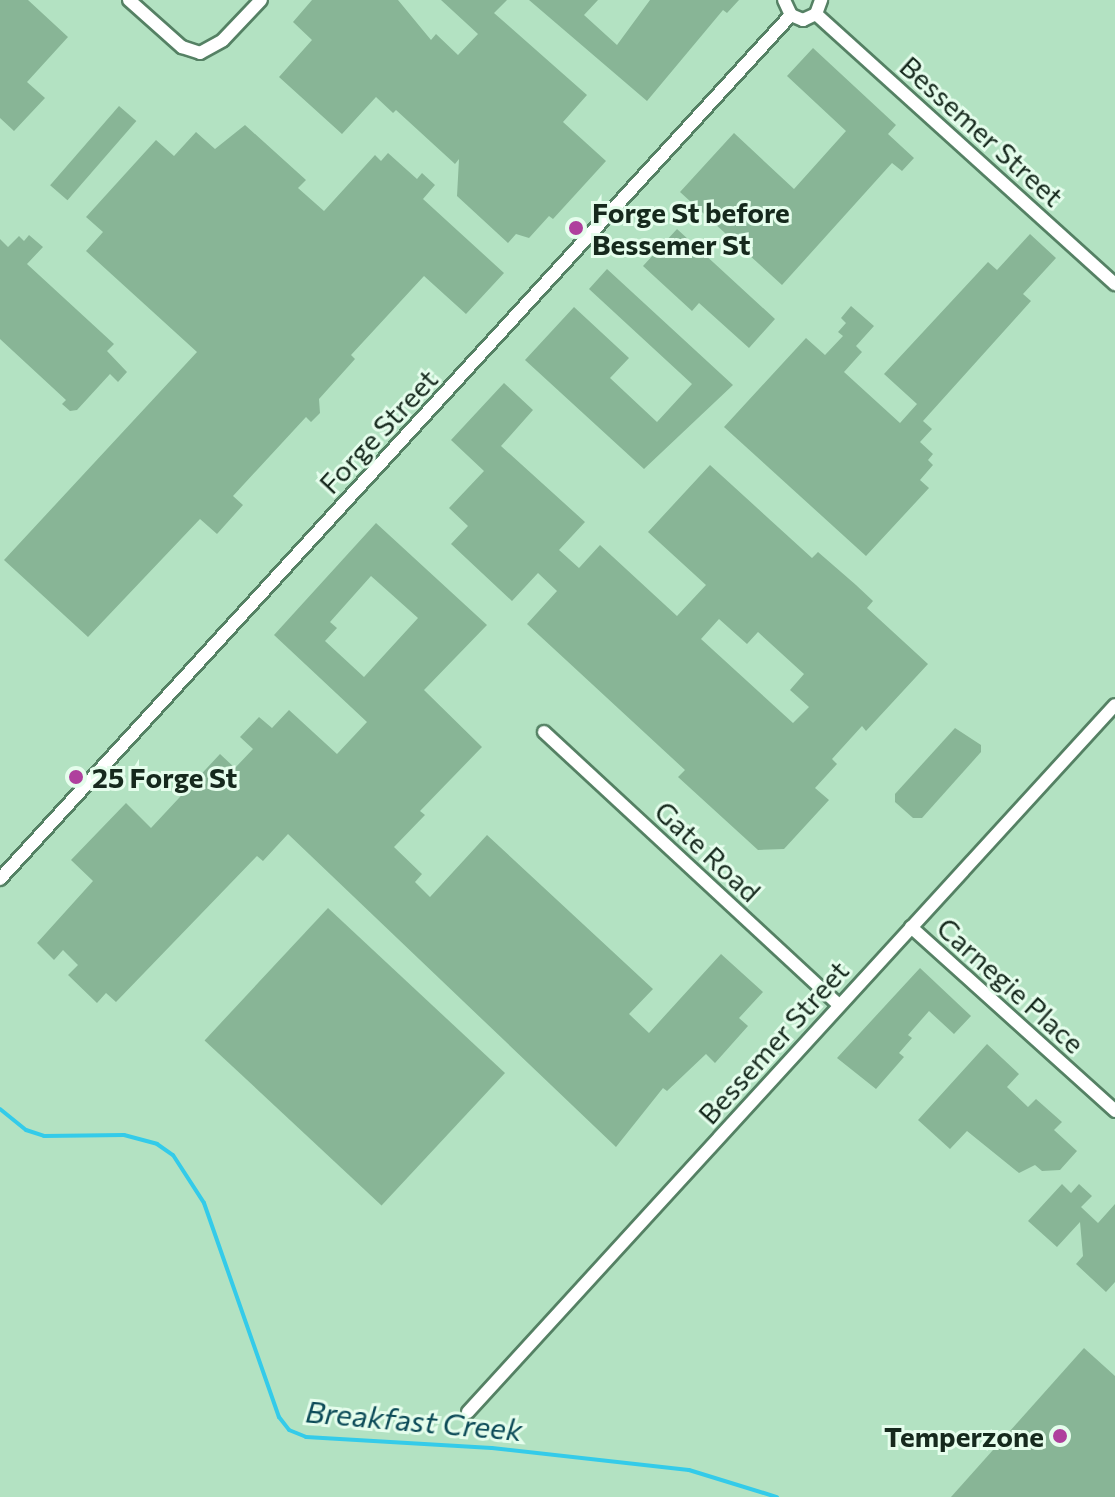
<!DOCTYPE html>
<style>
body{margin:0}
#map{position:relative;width:1115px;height:1497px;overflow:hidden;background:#b3e2c2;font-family:Commissioner,sans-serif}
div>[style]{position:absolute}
.stream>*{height:4px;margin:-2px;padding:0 2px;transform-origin:2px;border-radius:2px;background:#34cbe9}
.building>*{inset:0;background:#88b596;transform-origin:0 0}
.roads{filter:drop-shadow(2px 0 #558164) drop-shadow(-2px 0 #558164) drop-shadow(0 2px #558164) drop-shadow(0 -2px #558164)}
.minor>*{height:12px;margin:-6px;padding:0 6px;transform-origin:6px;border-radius:6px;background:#fff}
.dots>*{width:22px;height:22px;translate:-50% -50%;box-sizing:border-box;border:4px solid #e5fdec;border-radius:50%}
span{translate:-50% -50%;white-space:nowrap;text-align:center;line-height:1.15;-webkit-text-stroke:6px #e5fdec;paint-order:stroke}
.street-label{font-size:28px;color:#16291d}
.poi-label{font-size:28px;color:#16291d;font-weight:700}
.left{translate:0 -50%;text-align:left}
.right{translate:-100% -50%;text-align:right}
.water-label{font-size:30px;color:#0b4a57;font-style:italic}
</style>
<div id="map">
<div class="stream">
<div style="left:0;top:1109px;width:33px;rotate:39deg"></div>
<div style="left:26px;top:1130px;width:19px;rotate:18deg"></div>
<div style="left:44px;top:1136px;width:80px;rotate:-0.7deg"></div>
<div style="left:124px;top:1135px;width:34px;rotate:15deg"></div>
<div style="left:157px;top:1144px;width:19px;rotate:35deg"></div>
<div style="left:173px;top:1155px;width:57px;rotate:57.1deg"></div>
<div style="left:204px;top:1203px;width:227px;rotate:70.7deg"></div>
<div style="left:279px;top:1417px;width:16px;rotate:52deg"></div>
<div style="left:289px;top:1430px;width:18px;rotate:22deg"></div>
<div style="left:306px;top:1437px;width:186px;rotate:3.4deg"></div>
<div style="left:492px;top:1448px;width:198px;rotate:6.4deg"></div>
<div style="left:689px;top:1470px;width:92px;rotate:17.1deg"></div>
</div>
<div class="building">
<div style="clip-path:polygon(0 0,28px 0,68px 37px,27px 82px,45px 98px,14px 131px,0 118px)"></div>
<div style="clip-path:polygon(312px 0,398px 0,431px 40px,436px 34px,458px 55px,478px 34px,441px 0,507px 0,494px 13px,587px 95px,563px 122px,606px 161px,553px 219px,549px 216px,529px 238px,516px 234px,508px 243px,457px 196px,459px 159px,455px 164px,396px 110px,393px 113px,376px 97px,342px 134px,279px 77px,312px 40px,293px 22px)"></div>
<div style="clip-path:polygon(529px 0,598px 0,584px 15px,617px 45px,650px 0,739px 0,727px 13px,723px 10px,647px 101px)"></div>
<div style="clip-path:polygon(813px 48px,896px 125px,888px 134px,914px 158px,902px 171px,892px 163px,782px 285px,680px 192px,734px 133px,794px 189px,846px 131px,787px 76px)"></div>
<div style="left:119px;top:106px;width:23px;height:105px;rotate:41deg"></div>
<div style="clip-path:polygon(245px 125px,306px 180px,298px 188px,324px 211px,375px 155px,381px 161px,388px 153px,417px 179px,422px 173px,435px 185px,423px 199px,504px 273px,466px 314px,424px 276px,351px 355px,355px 359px,319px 399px,320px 413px,311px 422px,306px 417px,233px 496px,243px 505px,217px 534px,200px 519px,88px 637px,4px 560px,197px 352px,86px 251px,103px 232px,86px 217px,156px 140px,174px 156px,196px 132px,215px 149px)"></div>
<div style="clip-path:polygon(677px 229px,775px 319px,749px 348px,699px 303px,692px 311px,643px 266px)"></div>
<div style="clip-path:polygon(1030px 234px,1056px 258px,1023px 294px,1031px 301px,923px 421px,932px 429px,920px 442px,933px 454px,928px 460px,933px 465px,920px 480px,929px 488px,866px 556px,724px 427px,806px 338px,825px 355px,843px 336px,838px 332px,846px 323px,841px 318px,851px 306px,874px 326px,856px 346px,862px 352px,844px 372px,900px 423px,917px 404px,884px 374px,988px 262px,997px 270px)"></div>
<div style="clip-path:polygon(29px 235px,43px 247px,27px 264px,114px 344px,107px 351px,127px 372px,118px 382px,110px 374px,77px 410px,70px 411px,62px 404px,66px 400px,0 339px,0 239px,8px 247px,19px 236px,24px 241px)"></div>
<div style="clip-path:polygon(607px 269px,733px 385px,644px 469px,525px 360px,574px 307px,629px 358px,610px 378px,657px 422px,692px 384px,589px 289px)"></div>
<div style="clip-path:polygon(evenodd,504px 383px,533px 410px,501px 446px,585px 522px,559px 550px,579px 568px,600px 545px,677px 616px,706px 585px,648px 532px,710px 465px,812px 558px,818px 552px,856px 585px,873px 601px,867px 608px,928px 664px,866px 731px,862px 726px,832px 759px,837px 764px,815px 788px,829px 800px,784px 849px,758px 850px,678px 777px,685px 770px,527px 624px,557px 591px,538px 573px,512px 601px,451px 544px,468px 526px,449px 508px,484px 471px,451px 440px,504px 383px,719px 619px,747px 644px,758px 632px,804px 674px,790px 690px,809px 707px,793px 723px,701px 639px,719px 619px)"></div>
<div style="clip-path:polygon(evenodd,376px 523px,487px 625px,424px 690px,482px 747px,420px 811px,425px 815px,394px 847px,422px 874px,415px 882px,430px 897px,487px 835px,653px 989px,629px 1014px,649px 1033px,721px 954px,763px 992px,739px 1018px,748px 1026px,715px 1063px,706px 1054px,667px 1091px,663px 1088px,616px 1147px,288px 834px,263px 861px,257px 856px,116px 1002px,106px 993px,97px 1003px,68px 975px,78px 965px,63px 950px,54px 960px,37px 943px,93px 881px,71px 860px,126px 803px,151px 828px,220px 754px,235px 768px,253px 749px,240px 737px,259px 717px,272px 728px,289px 710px,337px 754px,367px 722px,274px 635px,376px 523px,371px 576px,418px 618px,364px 677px,325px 641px,337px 628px,330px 622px,371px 576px)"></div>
<div style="clip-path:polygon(955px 728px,981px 745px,981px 752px,922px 818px,913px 818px,895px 802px,895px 794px)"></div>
<div style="left:328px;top:908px;width:242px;height:181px;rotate:43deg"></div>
<div style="clip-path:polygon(920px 968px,971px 1016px,954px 1034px,929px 1011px,908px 1035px,912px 1038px,899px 1053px,904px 1057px,876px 1089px,837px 1058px)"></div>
<div style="clip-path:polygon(987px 1044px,1019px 1074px,1007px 1087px,1028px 1107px,1036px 1099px,1062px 1122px,1054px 1130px,1077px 1151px,1060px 1170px,1042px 1171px,1035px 1165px,1019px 1173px,967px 1131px,950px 1149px,918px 1120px)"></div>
<div style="clip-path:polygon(1062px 1184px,1071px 1193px,1079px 1184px,1092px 1196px,1081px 1207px,1098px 1223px,1115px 1204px,1115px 1282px,1106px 1292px,1076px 1264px,1083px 1256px,1080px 1222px,1057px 1247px,1028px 1221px)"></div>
<div style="clip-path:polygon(1084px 1348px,1115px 1376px,1115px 1497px,951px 1497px)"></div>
</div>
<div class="roads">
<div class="minor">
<div style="left:129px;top:0;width:71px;rotate:41.6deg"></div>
<div style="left:182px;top:47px;width:19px;rotate:18deg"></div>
<div style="left:200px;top:53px;width:26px;rotate:-29deg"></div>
<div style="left:223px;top:40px;width:55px;rotate:-46.5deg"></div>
<div style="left:784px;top:0;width:17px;rotate:65deg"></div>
<div style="left:791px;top:15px;width:13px;rotate:23deg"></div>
<div style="left:803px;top:20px;width:14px;rotate:-25deg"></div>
<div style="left:816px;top:14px;width:15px;rotate:-70deg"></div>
<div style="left:816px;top:14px;width:403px;rotate:42.1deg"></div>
<div style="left:544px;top:732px;width:402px;rotate:42.8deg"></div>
<div style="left:0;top:879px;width:1171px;rotate:-47.53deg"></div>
<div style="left:911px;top:927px;width:275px;rotate:42deg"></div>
<div style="left:468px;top:1412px;width:958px;rotate:-47.54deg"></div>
</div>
</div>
<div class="dots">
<div style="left:576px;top:228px;background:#af409d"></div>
<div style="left:76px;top:777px;background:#af409d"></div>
<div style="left:1060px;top:1436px;background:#af409d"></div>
</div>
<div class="street-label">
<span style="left:982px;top:131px;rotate:42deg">Bessemer Street</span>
<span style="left:378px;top:431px;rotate:-47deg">Forge Street</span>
<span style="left:708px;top:851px;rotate:43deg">Gate Road</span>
<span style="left:1011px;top:985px;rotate:42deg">Carnegie Place</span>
<span style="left:773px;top:1042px;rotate:-48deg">Bessemer Street</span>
</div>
<div class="poi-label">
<span class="left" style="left:592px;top:228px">Forge St before<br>Bessemer St</span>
<span class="left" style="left:92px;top:777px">25 Forge St</span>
<span class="right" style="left:1044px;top:1436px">Temperzone</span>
</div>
<div class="water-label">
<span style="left:414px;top:1420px;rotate:5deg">Breakfast Creek</span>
</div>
</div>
